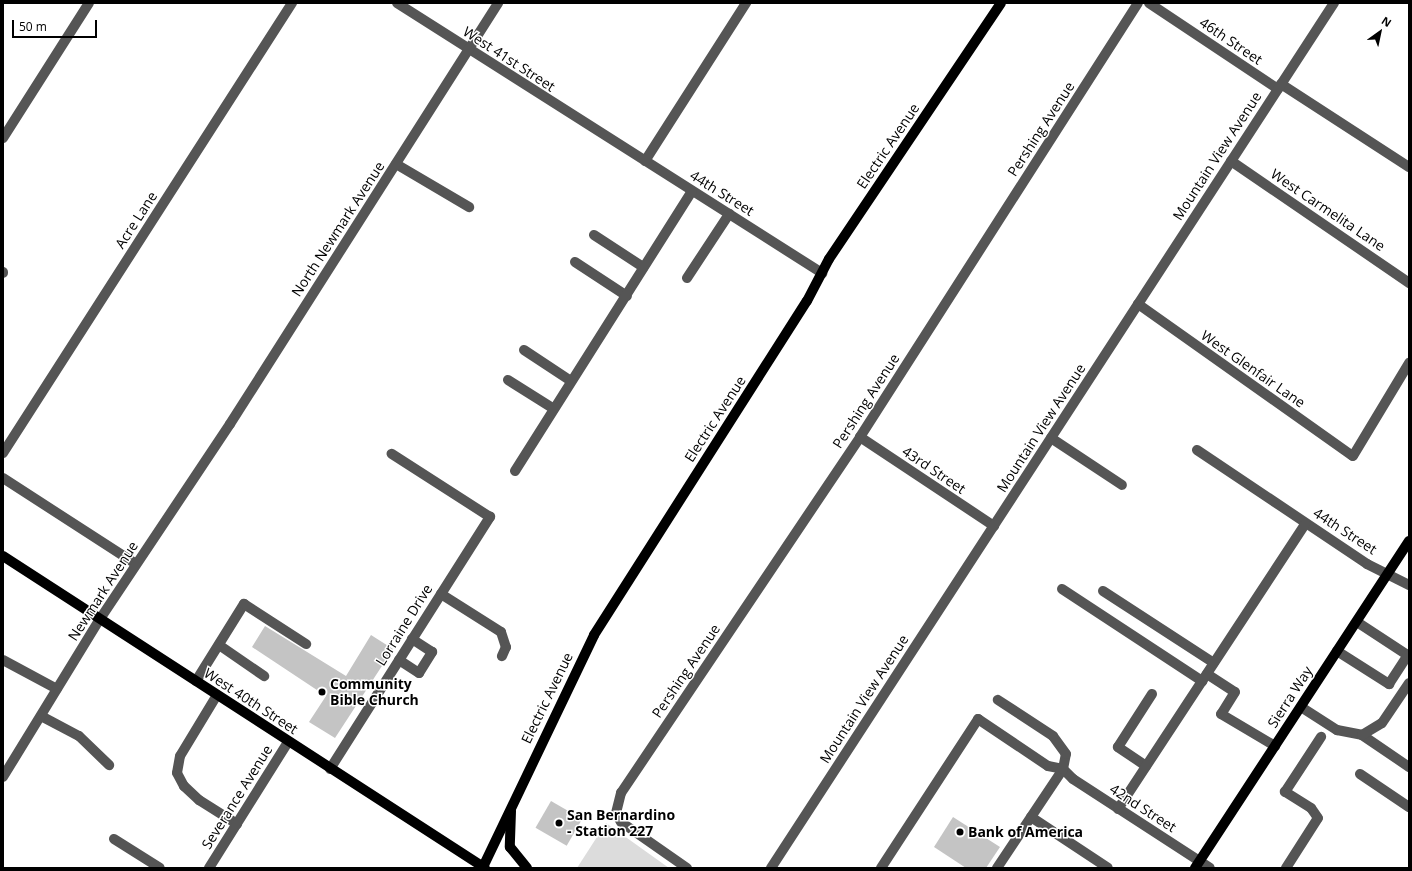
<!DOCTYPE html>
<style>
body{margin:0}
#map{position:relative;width:1412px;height:871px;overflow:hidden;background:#fff;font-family:"Open Sans",sans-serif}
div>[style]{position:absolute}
.green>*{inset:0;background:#dcdcdc}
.building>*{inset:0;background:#c4c4c4;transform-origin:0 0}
.minor>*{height:10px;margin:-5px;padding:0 5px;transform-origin:5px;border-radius:5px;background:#555}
.major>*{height:10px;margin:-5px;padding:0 5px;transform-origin:5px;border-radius:5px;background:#000}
.dots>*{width:11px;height:11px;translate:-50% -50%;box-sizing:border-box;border:2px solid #fff;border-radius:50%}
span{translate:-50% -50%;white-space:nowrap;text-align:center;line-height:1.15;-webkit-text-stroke:3px #fff;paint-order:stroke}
.street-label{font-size:14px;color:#000}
.poi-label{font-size:14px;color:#000;font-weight:700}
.left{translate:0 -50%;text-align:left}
.frame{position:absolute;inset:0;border:4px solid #000;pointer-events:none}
.north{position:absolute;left:1360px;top:12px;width:40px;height:40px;-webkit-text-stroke:3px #fff;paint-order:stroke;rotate:33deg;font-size:11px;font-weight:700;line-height:16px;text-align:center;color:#000}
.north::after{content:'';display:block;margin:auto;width:14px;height:18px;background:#000;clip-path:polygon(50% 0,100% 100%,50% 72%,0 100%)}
.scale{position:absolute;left:12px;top:20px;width:85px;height:18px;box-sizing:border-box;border:2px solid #000;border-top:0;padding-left:5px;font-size:12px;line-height:14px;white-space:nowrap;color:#000;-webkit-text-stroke:3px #fff;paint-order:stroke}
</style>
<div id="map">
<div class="green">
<div style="clip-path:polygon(606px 823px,669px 868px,577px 868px)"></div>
</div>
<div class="building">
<div style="clip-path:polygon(265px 626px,346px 676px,371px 635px,393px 649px,335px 738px,309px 722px,326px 696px,252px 647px)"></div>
<div style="left:551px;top:801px;width:36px;height:31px;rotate:30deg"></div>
<div style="clip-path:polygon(953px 817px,1000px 847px,986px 868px,966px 868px,934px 847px)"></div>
</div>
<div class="minor">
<div style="left:397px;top:3px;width:504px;rotate:32.43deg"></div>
<div style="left:1149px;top:3px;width:155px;rotate:33.7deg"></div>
<div style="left:1281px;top:84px;width:153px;rotate:33deg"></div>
<div style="left:3px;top:138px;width:160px;rotate:-57.5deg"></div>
<div style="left:645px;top:161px;width:188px;rotate:-57.4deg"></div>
<div style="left:1231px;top:161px;width:216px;rotate:34.4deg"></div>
<div style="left:396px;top:164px;width:85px;rotate:30.5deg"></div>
<div style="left:594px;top:235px;width:59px;rotate:33.1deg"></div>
<div style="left:575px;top:262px;width:62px;rotate:33.2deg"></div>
<div style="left:3px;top:272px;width:1px;rotate:90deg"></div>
<div style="left:687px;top:278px;width:77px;rotate:-56.7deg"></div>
<div style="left:1138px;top:304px;width:263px;rotate:35.3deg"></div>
<div style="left:1353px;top:456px;width:109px;rotate:-58.9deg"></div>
<div style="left:524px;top:350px;width:56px;rotate:33.4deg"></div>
<div style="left:508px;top:380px;width:54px;rotate:32.2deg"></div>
<div style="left:860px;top:437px;width:161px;rotate:33.6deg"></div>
<div style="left:1051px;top:438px;width:85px;rotate:33.5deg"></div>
<div style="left:1197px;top:450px;width:205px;rotate:33.8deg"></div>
<div style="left:1367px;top:564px;width:47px;rotate:26.6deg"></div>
<div style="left:3px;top:453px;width:535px;rotate:-57.29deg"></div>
<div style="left:515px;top:471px;width:331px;rotate:-57.7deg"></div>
<div style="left:3px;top:478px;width:158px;rotate:32.9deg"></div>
<div style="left:1062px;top:589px;width:168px;rotate:33.3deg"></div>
<div style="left:1103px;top:591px;width:132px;rotate:33deg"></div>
<div style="left:441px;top:594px;width:71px;rotate:32.3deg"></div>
<div style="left:501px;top:632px;width:16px;rotate:72deg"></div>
<div style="left:506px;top:647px;width:10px;rotate:114deg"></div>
<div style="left:1357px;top:622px;width:62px;rotate:33.2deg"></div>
<div style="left:219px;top:645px;width:55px;rotate:34.6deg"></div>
<div style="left:1337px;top:651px;width:62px;rotate:32.4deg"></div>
<div style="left:1389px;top:684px;width:35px;rotate:-57deg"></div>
<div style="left:3px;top:660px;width:61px;rotate:28.2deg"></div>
<div style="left:399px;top:660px;width:24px;rotate:33deg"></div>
<div style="left:419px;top:673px;width:25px;rotate:-58deg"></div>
<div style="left:432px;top:652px;width:24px;rotate:-147deg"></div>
<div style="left:1207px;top:674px;width:33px;rotate:33deg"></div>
<div style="left:1235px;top:692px;width:26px;rotate:122deg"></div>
<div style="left:1221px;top:714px;width:63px;rotate:30.7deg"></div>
<div style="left:196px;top:681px;width:91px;rotate:-58.1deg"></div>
<div style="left:244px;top:604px;width:74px;rotate:32.8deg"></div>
<div style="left:217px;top:695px;width:71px;rotate:121.2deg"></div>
<div style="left:180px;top:756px;width:17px;rotate:100deg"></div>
<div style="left:177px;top:773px;width:15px;rotate:62deg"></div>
<div style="left:184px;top:786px;width:21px;rotate:43deg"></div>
<div style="left:199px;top:800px;width:45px;rotate:32.3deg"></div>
<div style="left:1301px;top:707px;width:43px;rotate:32.6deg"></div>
<div style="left:1337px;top:730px;width:25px;rotate:11deg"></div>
<div style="left:1362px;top:735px;width:57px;rotate:34.2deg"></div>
<div style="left:41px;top:716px;width:43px;rotate:27.8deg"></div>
<div style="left:79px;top:736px;width:42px;rotate:44deg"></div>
<div style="left:1362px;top:735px;width:23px;rotate:-31deg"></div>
<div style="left:1382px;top:723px;width:48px;rotate:-56deg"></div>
<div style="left:1146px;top:766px;width:34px;rotate:-146deg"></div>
<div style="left:1118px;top:747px;width:63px;rotate:-57.3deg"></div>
<div style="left:330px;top:769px;width:299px;rotate:-57.6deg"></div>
<div style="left:490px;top:517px;width:117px;rotate:-147.3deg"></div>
<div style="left:1063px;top:769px;width:14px;rotate:45deg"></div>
<div style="left:1073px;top:779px;width:163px;rotate:33deg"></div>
<div style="left:1360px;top:774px;width:59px;rotate:34deg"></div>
<div style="left:3px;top:777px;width:185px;rotate:-58.5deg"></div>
<div style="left:100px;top:619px;width:234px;rotate:-56.3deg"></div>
<div style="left:230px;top:424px;width:499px;rotate:-57.5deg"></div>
<div style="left:1118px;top:809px;width:341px;rotate:-56.7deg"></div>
<div style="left:1031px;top:817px;width:92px;rotate:33.5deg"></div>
<div style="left:114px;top:839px;width:54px;rotate:32.2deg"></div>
<div style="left:209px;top:868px;width:149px;rotate:-57.9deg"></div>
<div style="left:687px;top:868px;width:80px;rotate:-145.1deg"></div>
<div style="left:621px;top:822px;width:10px;rotate:-119deg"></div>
<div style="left:616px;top:813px;width:21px;rotate:-76deg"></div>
<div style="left:621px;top:793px;width:429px;rotate:-56.1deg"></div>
<div style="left:860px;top:437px;width:515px;rotate:-57.36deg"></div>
<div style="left:771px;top:868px;width:1032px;rotate:-56.94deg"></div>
<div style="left:881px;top:868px;width:178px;rotate:-56.9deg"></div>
<div style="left:978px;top:719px;width:84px;rotate:33.9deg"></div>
<div style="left:1048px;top:766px;width:15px;rotate:11deg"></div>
<div style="left:997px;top:868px;width:119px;rotate:-56.3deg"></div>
<div style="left:1063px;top:769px;width:15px;rotate:-79deg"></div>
<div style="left:1066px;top:754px;width:22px;rotate:-126deg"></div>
<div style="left:1053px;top:736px;width:66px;rotate:-146.8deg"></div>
<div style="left:1286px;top:868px;width:59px;rotate:-57.4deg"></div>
<div style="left:1318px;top:818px;width:12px;rotate:-125deg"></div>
<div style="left:1311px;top:808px;width:31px;rotate:-148deg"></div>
<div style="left:1285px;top:792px;width:66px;rotate:-56.8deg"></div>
</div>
<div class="major">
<div style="left:3px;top:556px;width:574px;rotate:32.92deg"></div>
<div style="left:511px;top:811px;width:36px;rotate:92deg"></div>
<div style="left:510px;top:847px;width:27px;rotate:51deg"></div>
<div style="left:483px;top:867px;width:257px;rotate:-64.4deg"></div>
<div style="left:594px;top:635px;width:396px;rotate:-57.5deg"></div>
<div style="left:807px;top:301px;width:47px;rotate:-62.4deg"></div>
<div style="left:829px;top:259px;width:308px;rotate:-56.1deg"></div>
<div style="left:1195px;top:868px;width:391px;rotate:-56.8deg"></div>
</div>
<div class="dots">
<div style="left:322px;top:692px;background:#000"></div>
<div style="left:559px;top:823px;background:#000"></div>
<div style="left:960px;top:832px;background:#000"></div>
</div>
<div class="street-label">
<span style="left:1231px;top:41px;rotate:34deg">46th Street</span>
<span style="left:509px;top:59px;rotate:33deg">West 41st Street</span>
<span style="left:1041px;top:129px;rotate:-57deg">Pershing Avenue</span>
<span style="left:888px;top:146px;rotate:-56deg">Electric Avenue</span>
<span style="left:1217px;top:156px;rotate:-57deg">Mountain View Avenue</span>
<span style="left:722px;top:193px;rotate:32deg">44th Street</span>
<span style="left:1328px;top:210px;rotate:34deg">West Carmelita Lane</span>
<span style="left:136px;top:220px;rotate:-57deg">Acre Lane</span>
<span style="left:338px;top:229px;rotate:-57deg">North Newmark Avenue</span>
<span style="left:1253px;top:369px;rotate:35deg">West Glenfair Lane</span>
<span style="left:866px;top:401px;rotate:-57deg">Pershing Avenue</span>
<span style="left:715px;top:419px;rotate:-57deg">Electric Avenue</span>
<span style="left:1041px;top:428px;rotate:-57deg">Mountain View Avenue</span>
<span style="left:934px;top:470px;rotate:34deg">43rd Street</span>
<span style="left:1345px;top:531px;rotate:33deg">44th Street</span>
<span style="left:103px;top:591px;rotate:-57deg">Newmark Avenue</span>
<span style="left:404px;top:625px;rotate:-58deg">Lorraine Drive</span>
<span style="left:686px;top:671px;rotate:-56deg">Pershing Avenue</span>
<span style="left:1290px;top:697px;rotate:-57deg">Sierra Way</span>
<span style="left:547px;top:698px;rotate:-64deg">Electric Avenue</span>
<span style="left:864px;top:699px;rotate:-57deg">Mountain View Avenue</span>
<span style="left:251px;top:701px;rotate:33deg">West 40th Street</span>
<span style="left:237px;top:797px;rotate:-58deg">Severance Avenue</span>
<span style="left:1143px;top:808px;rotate:33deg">42nd Street</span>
</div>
<div class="poi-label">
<span class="left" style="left:330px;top:692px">Community<br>Bible Church</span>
<span class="left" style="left:567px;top:823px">San Bernardino<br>- Station 227</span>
<span class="left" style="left:968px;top:832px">Bank of America</span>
</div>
<div class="frame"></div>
<div class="north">N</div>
<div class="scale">50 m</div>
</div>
